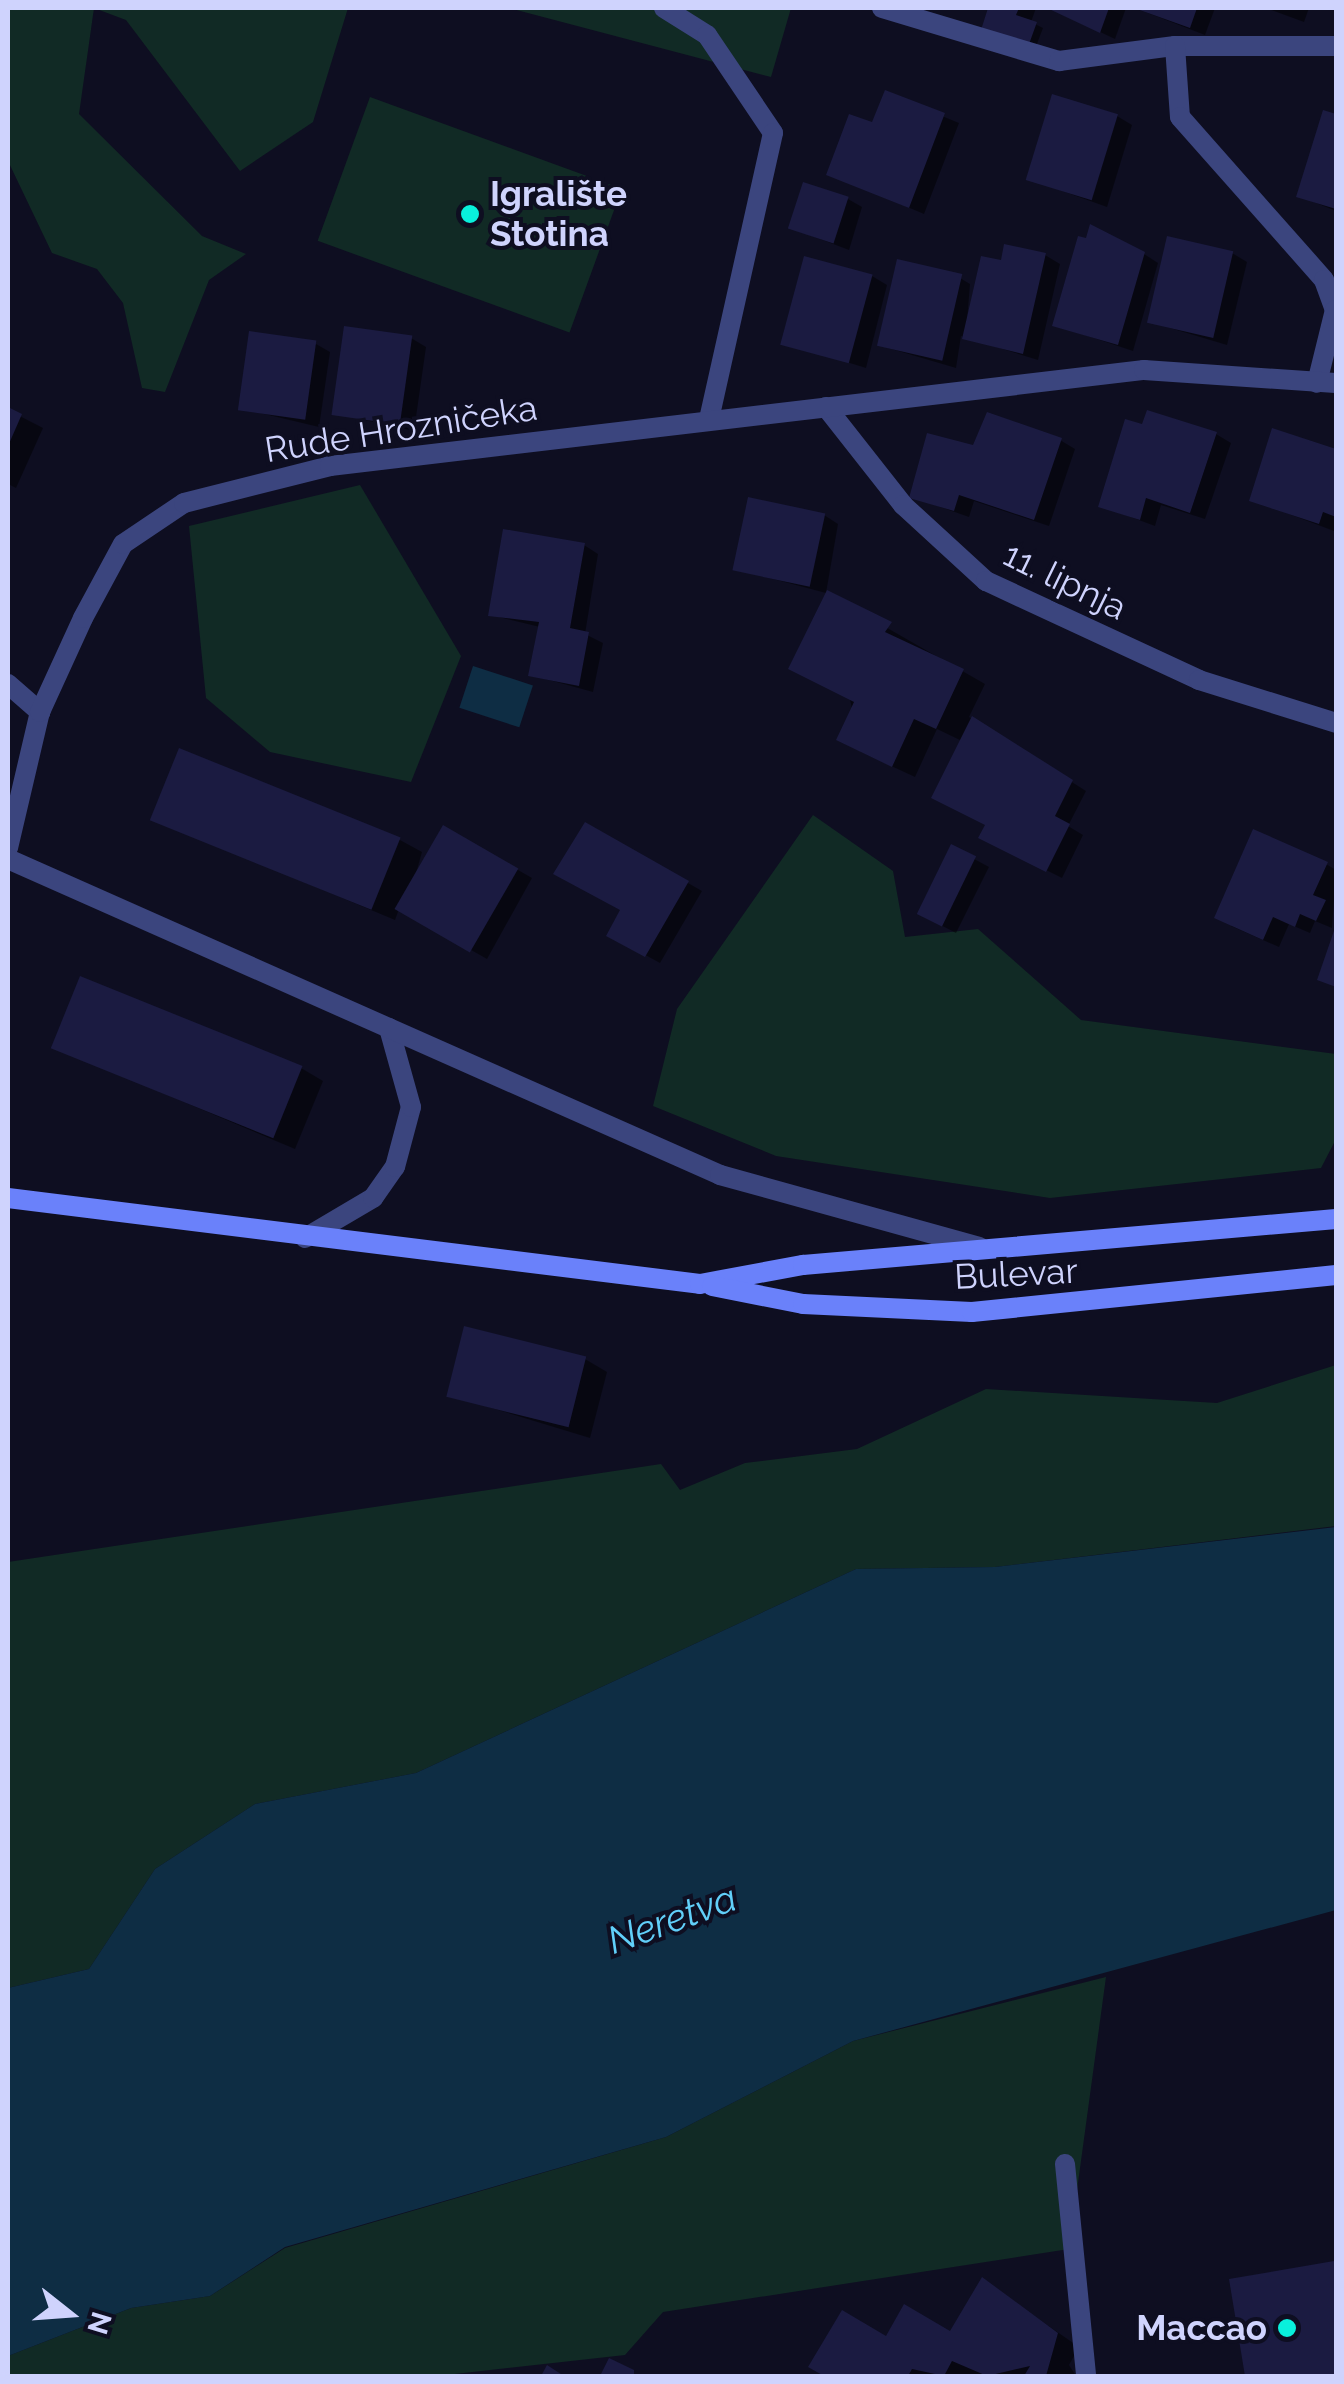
<!DOCTYPE html>
<meta charset="utf-8">
<style>
body{margin:0}
#map{position:relative;width:1344px;height:2384px;overflow:hidden;background:#0e0e21;font-family:Raleway,sans-serif}
div>[style]{position:absolute}
.green>*{inset:0;background:#112a25;transform-origin:0 0}
.water>*{inset:0;background:#0e2d44;transform-origin:0 0}
.shadow>*{inset:0;background:#0007}
.building>*{inset:0;background:#1b1b41;transform-origin:0 0}
.lane>*{height:20px;margin:-10px;padding:0 10px;transform-origin:10px;border-radius:10px;background:#3b457e}
.street>*{height:20px;margin:-10px;padding:0 10px;transform-origin:10px;border-radius:10px;background:#3b457e}
.secondary>*{height:20px;margin:-10px;padding:0 10px;transform-origin:10px;border-radius:10px;background:#6a81fa}
.dots>*{width:28px;height:28px;translate:-50% -50%;box-sizing:border-box;border:5px solid #0e0e21;border-radius:50%}
span{translate:-50% -50%;white-space:nowrap;text-align:center;line-height:1.15;-webkit-text-stroke:8px #0e0e21;paint-order:stroke}
.poi-label{font-size:35px;color:#cfd3fd;font-weight:700}
.left{translate:0 -50%;text-align:left}
.right{translate:-100% -50%;text-align:right}
.street-label{font-size:35px;color:#cfd3fd}
.water-label{font-size:38px;color:#61cff9;font-style:italic}
.frame{position:absolute;inset:0;border:10px solid #cfd3fd;pointer-events:none}
.north{position:absolute;left:20px;top:2264px;width:100px;height:100px;-webkit-text-stroke:8px #0e0e21;paint-order:stroke;rotate:107deg;font-size:28px;font-weight:700;line-height:40px;text-align:center;color:#cfd3fd}
.north::after{content:'';display:block;margin:auto;width:35px;height:45px;background:#cfd3fd;clip-path:polygon(50% 0,100% 100%,50% 72%,0 100%)}
</style>
<div id="map">
<div class="green">
<div style="clip-path:polygon(8px 8px,94px 8px,79px 114px,202px 236px,246px 254px,209px 280px,165px 392px,142px 388px,123px 303px,97px 269px,52px 253px,8px 161px)"></div>
<div style="clip-path:polygon(94px 8px,348px 8px,313px 122px,240px 171px,126px 20px)"></div>
<div style="clip-path:polygon(509px 8px,791px 8px,771px 77px)"></div>
<div style="left:370px;top:97px;width:268px;height:153px;rotate:20deg"></div>
<div style="clip-path:polygon(360px 485px,461px 656px,411px 782px,270px 752px,206px 698px,189px 526px)"></div>
<div style="clip-path:polygon(813px 815px,893px 871px,905px 937px,978px 929px,1081px 1020px,1336px 1054px,1336px 1139px,1321px 1168px,1050px 1198px,776px 1156px,653px 1106px,677px 1009px)"></div>
<div style="clip-path:polygon(1336px 1365px,1336px 1526px,995px 1567px,856px 1569px,416px 1773px,255px 1804px,155px 1869px,89px 1969px,8px 1988px,8px 1562px,661px 1464px,680px 1490px,745px 1463px,857px 1449px,986px 1389px,1217px 1403px)"></div>
<div style="clip-path:polygon(1106px 1977px,1069px 2249px,663px 2312px,625px 2355px,437px 2376px,8px 2376px,8px 2356px,131px 2308px,210px 2296px,285px 2248px,666px 2137px,853px 2041px)"></div>
</div>
<div class="water">
<div style="left:473px;top:666px;width:63px;height:44px;rotate:18deg"></div>
<div style="clip-path:polygon(1336px 1527px,1336px 1910px,853px 2041px,666px 2137px,285px 2247px,210px 2296px,131px 2308px,8px 2356px,8px 1988px,89px 1969px,155px 1869px,255px 1804px,416px 1773px,856px 1569px,995px 1567px)"></div>
</div>
<div class="shadow">
<div style="clip-path:polygon(991px 8px,1036px 8px,1031px 22px,1043px 28px,1035px 49px,984px 29px)"></div>
<div style="clip-path:polygon(1049px 8px,1126px 8px,1115px 39px)"></div>
<div style="clip-path:polygon(1135px 8px,1215px 8px,1205px 35px)"></div>
<div style="clip-path:polygon(1266px 8px,1309px 8px,1304px 22px)"></div>
<div style="clip-path:polygon(886px 93px,959px 123px,924px 214px,829px 174px,874px 126px)"></div>
<div style="clip-path:polygon(1325px 113px,1336px 117px,1336px 211px,1299px 196px)"></div>
<div style="clip-path:polygon(1117px 116px,1132px 125px,1107px 207px,1029px 179px)"></div>
<div style="clip-path:polygon(848px 199px,862px 207px,849px 250px,791px 228px)"></div>
<div style="clip-path:polygon(1232px 253px,1247px 262px,1227px 345px,1150px 322px)"></div>
<div style="clip-path:polygon(1144px 254px,1158px 263px,1133px 351px,1055px 325px)"></div>
<div style="clip-path:polygon(1045px 255px,1060px 264px,1038px 360px,961px 336px,956px 368px,878px 345px,955px 275px,970px 284px,966px 334px,1003px 264px)"></div>
<div style="clip-path:polygon(872px 276px,887px 285px,866px 368px,785px 343px)"></div>
<div style="clip-path:polygon(411px 338px,426px 347px,414px 431px,334px 413px)"></div>
<div style="clip-path:polygon(316px 344px,330px 352px,319px 427px,239px 408px)"></div>
<div style="clip-path:polygon(8px 410px,43px 428px,16px 488px,8px 484px)"></div>
<div style="clip-path:polygon(1274px 431px,1336px 452px,1334px 531px,1252px 500px)"></div>
<div style="clip-path:polygon(1216px 434px,1231px 443px,1205px 519px,1161px 505px,1155px 526px,1101px 506px)"></div>
<div style="clip-path:polygon(1060px 440px,1075px 449px,1049px 526px,974px 501px,969px 517px,912px 497px,974px 448px)"></div>
<div style="clip-path:polygon(824px 515px,838px 524px,826px 593px,736px 569px)"></div>
<div style="clip-path:polygon(584px 545px,598px 554px,585px 634px,603px 643px,593px 692px,531px 675px,540px 627px,491px 615px)"></div>
<div style="clip-path:polygon(828px 594px,985px 684px,969px 717px,1086px 791px,1068px 826px,1083px 835px,1062px 878px,996px 845px,962px 741px,937px 729px,915px 777px,861px 752px)"></div>
<div style="clip-path:polygon(153px 819px,400px 840px,422px 852px,413px 884px,444px 828px,532px 878px,487px 959px,399px 909px,395px 920px)"></div>
<div style="clip-path:polygon(586px 825px,702px 891px,660px 963px,609px 935px,623px 909px)"></div>
<div style="clip-path:polygon(952px 847px,989px 867px,956px 933px,933px 921px)"></div>
<div style="clip-path:polygon(1326px 864px,1336px 870px,1332px 928px,1315px 921px,1310px 933px,1289px 924px,1279px 947px,1231px 926px)"></div>
<div style="clip-path:polygon(54px 1047px,301px 1068px,323px 1081px,295px 1149px)"></div>
<div style="clip-path:polygon(585px 1359px,607px 1372px,590px 1438px,449px 1395px)"></div>
<div style="clip-path:polygon(1333px 2264px,1336px 2376px,1248px 2376px,1232px 2281px)"></div>
<div style="clip-path:polygon(982px 2280px,1079px 2347px,1069px 2365px,1076px 2376px,829px 2376px,811px 2366px,887px 2340px,951px 2334px)"></div>
</div>
<div class="building">
<div style="clip-path:polygon(988px 8px,1019px 8px,1016px 15px,1037px 22px,1028px 47px,981px 30px)"></div>
<div style="clip-path:polygon(1047px 8px,1109px 8px,1100px 33px)"></div>
<div style="clip-path:polygon(1134px 8px,1197px 8px,1190px 28px)"></div>
<div style="clip-path:polygon(885px 90px,945px 113px,909px 208px,826px 175px,849px 114px,872px 122px)"></div>
<div style="left:1052px;top:94px;width:69px;height:90px;rotate:17deg"></div>
<div style="clip-path:polygon(1323px 110px,1336px 114px,1336px 209px,1296px 197px)"></div>
<div style="left:803px;top:182px;width:48px;height:49px;rotate:18deg"></div>
<div style="clip-path:polygon(1090px 224px,1145px 252px,1118px 345px,1052px 326px,1078px 236px,1086px 238px)"></div>
<div style="left:1167px;top:236px;width:68px;height:89px;rotate:13deg"></div>
<div style="clip-path:polygon(1004px 244px,1046px 253px,1023px 354px,962px 339px,981px 256px,1001px 260px)"></div>
<div style="left:804px;top:256px;width:71px;height:92px;rotate:15deg"></div>
<div style="left:897px;top:259px;width:67px;height:89px;rotate:13deg"></div>
<div style="left:344px;top:326px;width:69px;height:90px;rotate:8deg"></div>
<div style="left:249px;top:331px;width:68px;height:80px;rotate:8deg"></div>
<div style="clip-path:polygon(8px 407px,22px 414px,8px 446px)"></div>
<div style="clip-path:polygon(1147px 410px,1217px 432px,1190px 513px,1146px 498px,1140px 520px,1098px 507px,1125px 419px,1142px 424px)"></div>
<div style="clip-path:polygon(987px 412px,1062px 438px,1034px 520px,959px 495px,954px 511px,909px 498px,927px 433px,973px 445px)"></div>
<div style="clip-path:polygon(1272px 428px,1336px 449px,1336px 517px,1323px 512px,1319px 524px,1249px 501px)"></div>
<div style="left:748px;top:497px;width:79px;height:75px;rotate:12deg"></div>
<div style="clip-path:polygon(503px 529px,585px 543px,570px 628px,589px 632px,579px 686px,528px 676px,539px 622px,488px 616px)"></div>
<div style="clip-path:polygon(827px 590px,892px 622px,885px 632px,964px 669px,936px 729px,914px 719px,892px 767px,836px 740px,854px 702px,788px 669px)"></div>
<div style="clip-path:polygon(972px 716px,1073px 780px,1055px 816px,1070px 824px,1046px 872px,978px 838px,985px 825px,931px 798px)"></div>
<div style="left:179px;top:748px;width:239px;height:78px;rotate:22deg"></div>
<div style="clip-path:polygon(585px 822px,689px 881px,645px 957px,606px 936px,620px 910px,553px 874px)"></div>
<div style="left:443px;top:825px;width:87px;height:97px;rotate:30deg"></div>
<div style="clip-path:polygon(1253px 829px,1328px 862px,1313px 895px,1326px 900px,1316px 921px,1300px 914px,1295px 927px,1273px 917px,1263px 940px,1214px 918px)"></div>
<div style="left:951px;top:844px;width:28px;height:78px;rotate:26deg"></div>
<div style="clip-path:polygon(1336px 925px,1336px 987px,1317px 980px)"></div>
<div style="left:80px;top:976px;width:240px;height:78px;rotate:22deg"></div>
<div style="left:464px;top:1326px;width:126px;height:73px;rotate:14deg"></div>
<div style="clip-path:polygon(1334px 2261px,1336px 2376px,1245px 2376px,1229px 2279px)"></div>
<div style="clip-path:polygon(982px 2277px,1058px 2333px,1046px 2376px,1024px 2376px,1030px 2366px,987px 2376px,952px 2361px,944px 2376px,912px 2369px,908px 2376px,824px 2376px,808px 2367px,842px 2310px,886px 2336px,904px 2304px,950px 2331px)"></div>
<div style="clip-path:polygon(609px 2358px,634px 2370px,634px 2376px,600px 2376px)"></div>
<div style="clip-path:polygon(547px 2365px,564px 2376px,541px 2376px)"></div>
</div>
<div class="lane">
<div style="left:305px;top:1238px;width:79px;rotate:-30.5deg"></div>
<div style="left:373px;top:1198px;width:38px;rotate:-55deg"></div>
<div style="left:395px;top:1167px;width:62px;rotate:-75.1deg"></div>
<div style="left:411px;top:1107px;width:82px;rotate:-105.6deg"></div>
<div style="left:1065px;top:2164px;width:213px;rotate:84.3deg"></div>
</div>
<div class="street">
<div style="left:664px;top:8px;width:51px;rotate:32.1deg"></div>
<div style="left:707px;top:35px;width:118px;rotate:56deg"></div>
<div style="left:773px;top:133px;width:290px;rotate:102.6deg"></div>
<div style="left:882px;top:8px;width:185px;rotate:16.7deg"></div>
<div style="left:1059px;top:61px;width:117px;rotate:-7.4deg"></div>
<div style="left:1175px;top:46px;width:161px"></div>
<div style="left:1175px;top:46px;width:71px;rotate:86deg"></div>
<div style="left:1180px;top:117px;width:217px;rotate:48.5deg"></div>
<div style="left:1324px;top:280px;width:32px;rotate:70deg"></div>
<div style="left:1335px;top:310px;width:75px;rotate:103.9deg"></div>
<div style="left:826px;top:407px;width:125px;rotate:51.8deg"></div>
<div style="left:903px;top:505px;width:113px;rotate:42.5deg"></div>
<div style="left:986px;top:581px;width:235px;rotate:24.9deg"></div>
<div style="left:1199px;top:680px;width:144px;rotate:17.4deg"></div>
<div style="left:8px;top:684px;width:43px;rotate:41.2deg"></div>
<div style="left:8px;top:848px;width:140px;rotate:-76.8deg"></div>
<div style="left:40px;top:712px;width:103px;rotate:-65.4deg"></div>
<div style="left:83px;top:618px;width:84px;rotate:-61.6deg"></div>
<div style="left:123px;top:544px;width:73px;rotate:-33.9deg"></div>
<div style="left:184px;top:503px;width:151px;rotate:-14.2deg"></div>
<div style="left:330px;top:466px;width:820px;rotate:-6.73deg"></div>
<div style="left:1144px;top:370px;width:192px;rotate:3.9deg"></div>
<div style="left:8px;top:859px;width:779px;rotate:23.93deg"></div>
<div style="left:720px;top:1175px;width:269px;rotate:15.5deg"></div>
</div>
<div class="secondary">
<div style="left:8px;top:1198px;width:697px;rotate:7.08deg"></div>
<div style="left:700px;top:1284px;width:105px;rotate:-10.5deg"></div>
<div style="left:803px;top:1265px;width:535px;rotate:-4.93deg"></div>
<div style="left:712px;top:1286px;width:93px;rotate:11.2deg"></div>
<div style="left:803px;top:1304px;width:169px;rotate:2.7deg"></div>
<div style="left:972px;top:1312px;width:366px;rotate:-5.8deg"></div>
</div>
<div class="dots">
<div style="left:470px;top:214px;background:#09f0dc"></div>
<div style="left:1287px;top:2328px;background:#09f0dc"></div>
</div>
<div class="poi-label">
<span class="left" style="left:490px;top:214px">Igralište<br>Stotina</span>
<span class="right" style="left:1267px;top:2328px">Maccao</span>
</div>
<div class="street-label">
<span style="left:401px;top:429px;rotate:-9deg">Rude Hrozničeka</span>
<span style="left:1065px;top:581px;rotate:26deg">11. lipnja</span>
<span style="left:1016px;top:1274px;rotate:-3deg">Bulevar</span>
</div>
<div class="water-label">
<span style="left:672px;top:1919px;rotate:-20deg">Neretva</span>
</div>
<div class="frame"></div>
<div class="north">N</div>
</div>
